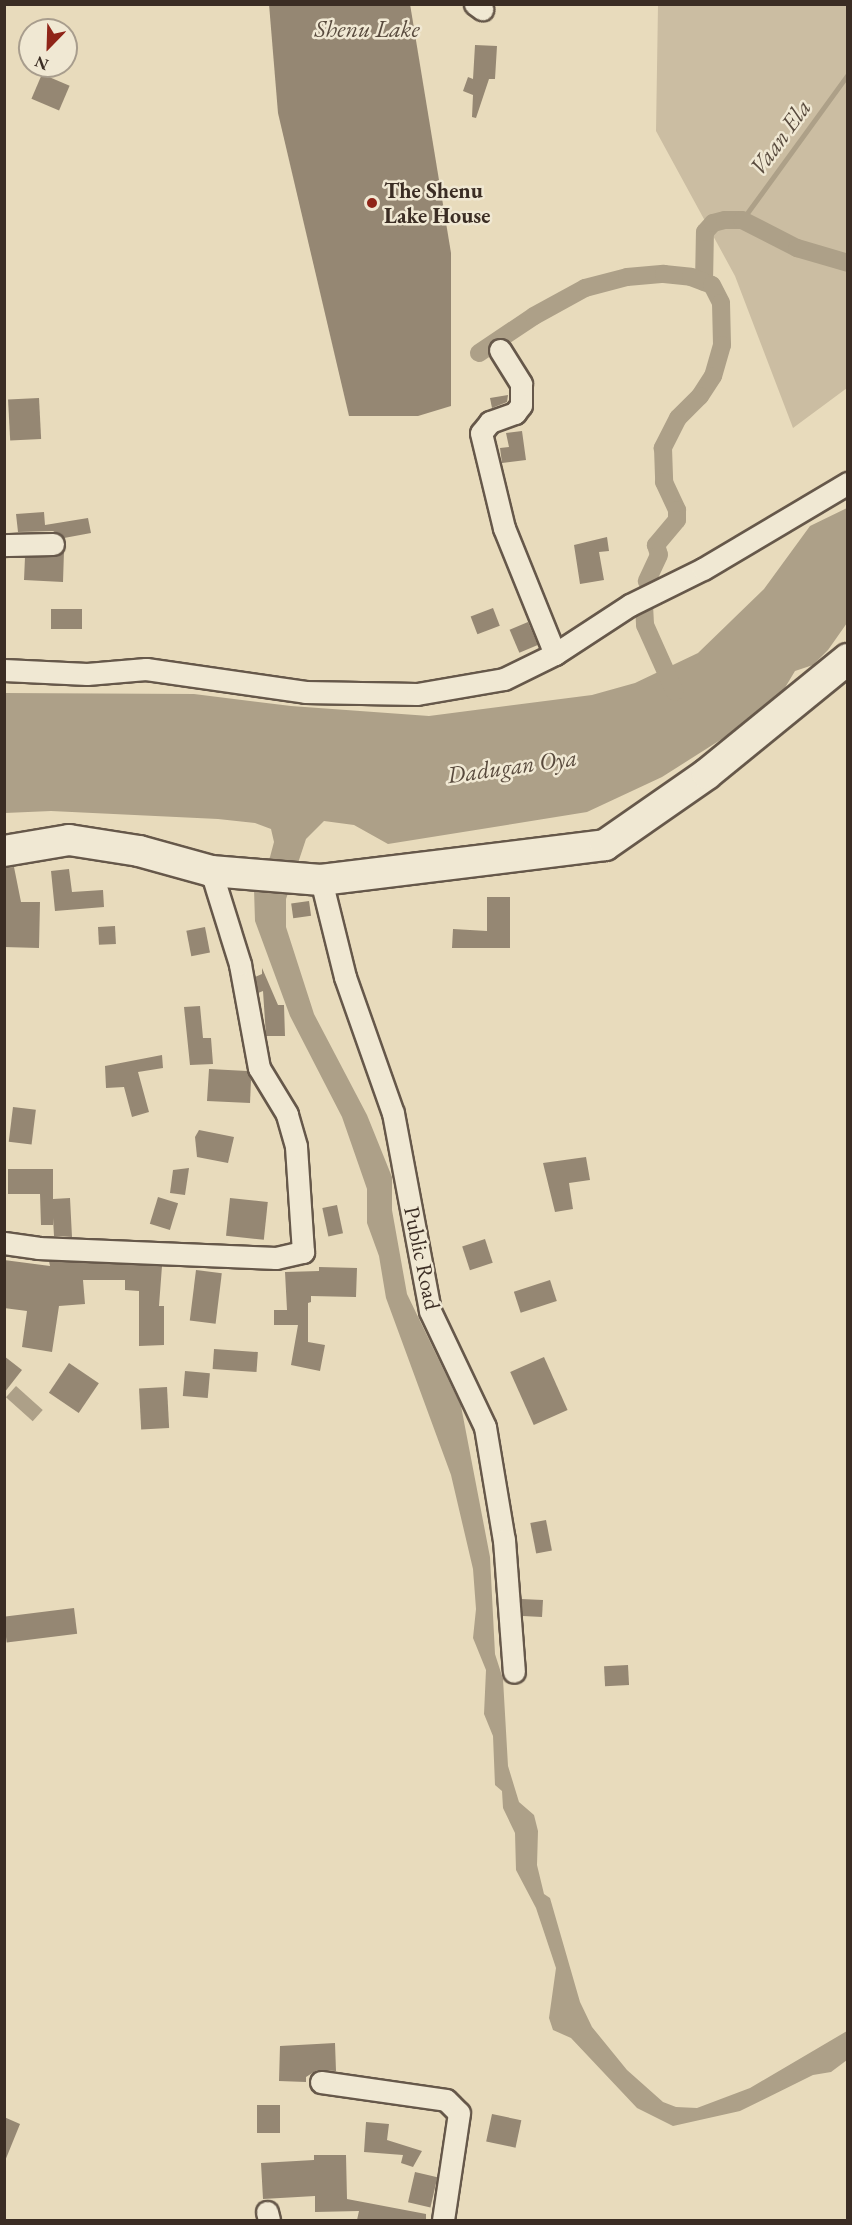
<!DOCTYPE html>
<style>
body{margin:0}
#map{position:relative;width:852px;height:2225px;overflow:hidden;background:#e8dbbc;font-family:"EB Garamond",serif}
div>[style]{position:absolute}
.green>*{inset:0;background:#cbbda2}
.water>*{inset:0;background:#ada088;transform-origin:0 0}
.stream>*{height:5px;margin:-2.5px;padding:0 2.5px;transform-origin:2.5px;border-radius:2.5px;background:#ada088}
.canal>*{height:18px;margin:-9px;padding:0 9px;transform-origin:9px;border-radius:9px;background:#ada088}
.building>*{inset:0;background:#958773;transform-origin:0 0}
.roads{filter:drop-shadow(2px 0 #66584a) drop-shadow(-2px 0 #66584a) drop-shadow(0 2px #66584a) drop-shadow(0 -2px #66584a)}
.street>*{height:21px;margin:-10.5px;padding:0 10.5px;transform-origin:10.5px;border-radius:10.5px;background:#f0e8d3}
.secondary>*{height:30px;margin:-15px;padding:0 15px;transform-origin:15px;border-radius:15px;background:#f0e8d3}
.dots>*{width:16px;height:16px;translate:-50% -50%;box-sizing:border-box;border:3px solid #f0e8d3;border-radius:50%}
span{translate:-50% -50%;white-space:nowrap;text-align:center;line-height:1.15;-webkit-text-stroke:5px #f0e8d3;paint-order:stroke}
.poi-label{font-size:22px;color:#3b2d24;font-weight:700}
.left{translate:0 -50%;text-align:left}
.street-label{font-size:22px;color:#3b2d24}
.water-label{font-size:24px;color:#584a3d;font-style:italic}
.frame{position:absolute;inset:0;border:6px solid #3b2d24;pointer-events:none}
.north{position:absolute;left:18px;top:18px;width:60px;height:60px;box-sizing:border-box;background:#f0e8d3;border:2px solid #a89d8d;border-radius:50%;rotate:203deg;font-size:16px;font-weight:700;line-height:24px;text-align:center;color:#3b2d24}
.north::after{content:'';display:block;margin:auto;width:21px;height:27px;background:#8f2418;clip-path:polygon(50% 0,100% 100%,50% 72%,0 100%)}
</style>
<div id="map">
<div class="green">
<div style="clip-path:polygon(658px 5px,847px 5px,847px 388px,793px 428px,735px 276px,656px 131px)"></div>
</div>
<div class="water">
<div style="clip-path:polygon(847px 508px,847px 623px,828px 650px,813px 665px,795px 671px,774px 706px,662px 777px,587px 812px,388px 844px,354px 825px,324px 821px,306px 839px,286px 899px,286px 927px,314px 1014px,367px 1115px,392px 1177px,392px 1210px,407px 1294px,461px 1406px,490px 1557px,495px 1654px,503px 1679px,508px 1766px,519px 1802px,534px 1815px,538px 1831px,537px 1865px,544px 1894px,550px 1898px,580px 2002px,592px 2027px,627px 2070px,663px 2102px,676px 2107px,697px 2108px,750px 2088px,847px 2031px,847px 2060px,831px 2072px,813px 2075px,740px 2111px,673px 2126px,637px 2108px,571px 2038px,553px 2030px,549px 2018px,556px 1968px,536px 1908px,516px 1870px,515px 1833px,503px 1808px,502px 1791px,495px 1785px,493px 1736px,484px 1714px,486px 1670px,473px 1638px,476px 1609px,473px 1569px,451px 1475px,386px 1298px,379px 1256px,367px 1223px,367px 1189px,342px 1117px,290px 1016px,255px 921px,254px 889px,270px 857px,274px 842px,271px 829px,255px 823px,218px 819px,51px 811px,5px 813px,4px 693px,194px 694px,291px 706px,429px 716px,592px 695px,635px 683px,698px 653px,764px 589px,810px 526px)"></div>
<div style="left:16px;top:1386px;width:36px;height:15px;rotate:42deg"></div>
</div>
<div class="stream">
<div style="left:742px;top:220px;width:180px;rotate:-54deg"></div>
</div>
<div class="canal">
<div style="left:704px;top:282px;width:50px;rotate:-88.9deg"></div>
<div style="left:705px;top:232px;width:12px;rotate:-48deg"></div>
<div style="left:713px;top:223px;width:12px;rotate:-14deg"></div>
<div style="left:725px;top:220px;width:17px"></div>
<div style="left:742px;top:220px;width:62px;rotate:27deg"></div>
<div style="left:797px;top:248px;width:53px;rotate:16.4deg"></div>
<div style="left:479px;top:353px;width:66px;rotate:-33.9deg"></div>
<div style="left:534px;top:316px;width:58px;rotate:-28.8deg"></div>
<div style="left:585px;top:288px;width:43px;rotate:-14.7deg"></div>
<div style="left:627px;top:277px;width:37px;rotate:-5deg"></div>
<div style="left:664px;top:274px;width:27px;rotate:6deg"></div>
<div style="left:691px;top:277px;width:22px;rotate:21deg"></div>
<div style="left:712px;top:285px;width:20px;rotate:63deg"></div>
<div style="left:721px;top:303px;width:42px;rotate:88.6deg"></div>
<div style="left:722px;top:345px;width:32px;rotate:106deg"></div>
<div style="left:713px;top:376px;width:24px;rotate:123deg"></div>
<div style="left:700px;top:396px;width:31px;rotate:135deg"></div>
<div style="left:678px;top:418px;width:34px;rotate:117deg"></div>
<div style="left:663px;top:448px;width:34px;rotate:88deg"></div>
<div style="left:664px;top:482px;width:31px;rotate:65deg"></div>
<div style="left:677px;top:510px;width:10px;rotate:90deg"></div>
<div style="left:677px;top:520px;width:33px;rotate:130deg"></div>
<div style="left:656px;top:545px;width:10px;rotate:73deg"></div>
<div style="left:659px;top:555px;width:29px;rotate:115deg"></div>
<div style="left:644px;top:605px;width:20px;rotate:87deg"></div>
<div style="left:645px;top:625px;width:73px;rotate:65.9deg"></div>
</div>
<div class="building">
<div style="clip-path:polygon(269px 4px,410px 4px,451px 253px,451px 406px,418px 416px,349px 416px,278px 113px)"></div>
<div style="clip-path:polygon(475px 45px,497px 46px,495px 79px,489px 79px,476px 118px,472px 117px,473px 95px,463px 91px,468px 77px,473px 79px)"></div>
<div style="left:42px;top:74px;width:30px;height:27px;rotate:23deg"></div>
<div style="clip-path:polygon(508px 395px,507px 402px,492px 408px,490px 398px)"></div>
<div style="left:39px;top:398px;width:41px;height:31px;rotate:87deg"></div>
<div style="clip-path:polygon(522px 431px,526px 460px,502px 463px,500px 448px,509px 447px,506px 433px)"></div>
<div style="clip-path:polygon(44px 512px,45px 525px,88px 518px,91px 533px,64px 538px,53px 531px,18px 532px,16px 514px)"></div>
<div style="clip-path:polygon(607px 537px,609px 551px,599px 552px,604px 580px,580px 584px,574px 545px)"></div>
<div style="clip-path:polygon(64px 551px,63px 582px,24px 580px,25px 557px,54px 557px)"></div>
<div style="left:493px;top:608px;width:19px;height:24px;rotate:69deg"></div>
<div style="left:51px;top:609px;width:31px;height:20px"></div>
<div style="left:528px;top:622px;width:25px;height:20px;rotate:67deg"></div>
<div style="clip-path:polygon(14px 867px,21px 902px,40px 902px,39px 948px,4px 947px,4px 868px)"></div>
<div style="clip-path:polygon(69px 869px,72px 892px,103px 890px,104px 907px,55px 911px,51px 871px)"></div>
<div style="clip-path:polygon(487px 897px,510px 897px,510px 948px,452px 948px,453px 929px,487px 931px)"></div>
<div style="left:309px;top:901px;width:15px;height:18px;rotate:82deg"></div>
<div style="left:115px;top:926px;width:18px;height:17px;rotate:87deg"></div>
<div style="left:205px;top:927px;width:26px;height:19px;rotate:79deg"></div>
<div style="clip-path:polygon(262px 968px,278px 1005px,284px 1005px,285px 1036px,266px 1036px,263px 991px,258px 993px,255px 977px,262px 974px)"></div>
<div style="clip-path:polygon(200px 1006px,203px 1038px,211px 1038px,213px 1064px,190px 1065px,184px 1007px)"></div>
<div style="clip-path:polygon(162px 1055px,163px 1068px,138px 1072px,149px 1112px,132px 1117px,124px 1087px,106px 1088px,105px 1066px)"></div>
<div style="clip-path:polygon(209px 1069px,247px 1071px,251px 1080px,250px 1103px,207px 1101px)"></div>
<div style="left:13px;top:1107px;width:23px;height:35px;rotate:7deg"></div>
<div style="clip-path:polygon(199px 1130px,234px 1137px,228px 1163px,197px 1157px,195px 1137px)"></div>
<div style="clip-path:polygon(586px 1157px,590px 1180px,569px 1183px,573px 1209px,555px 1212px,543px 1163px)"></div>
<div style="clip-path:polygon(189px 1168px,185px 1195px,170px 1193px,173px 1170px)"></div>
<div style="clip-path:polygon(8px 1169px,53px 1169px,53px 1199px,70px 1198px,72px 1237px,54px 1236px,53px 1218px,53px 1225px,41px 1225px,40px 1194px,8px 1194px)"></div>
<div style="left:158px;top:1197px;width:21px;height:28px;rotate:17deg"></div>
<div style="left:230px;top:1198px;width:38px;height:38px;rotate:6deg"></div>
<div style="left:337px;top:1205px;width:29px;height:15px;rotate:78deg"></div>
<div style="left:485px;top:1239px;width:25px;height:24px;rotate:72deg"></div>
<div style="clip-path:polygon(4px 1260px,50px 1266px,49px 1261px,162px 1266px,159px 1306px,164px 1306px,164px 1345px,139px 1346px,139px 1291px,125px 1290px,125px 1280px,83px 1280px,85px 1304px,59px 1306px,52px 1352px,22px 1347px,27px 1311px,4px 1308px)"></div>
<div style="clip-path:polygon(319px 1267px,357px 1268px,356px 1297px,311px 1296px,311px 1302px,308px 1303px,308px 1342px,325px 1345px,320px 1371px,291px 1365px,298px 1325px,274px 1325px,274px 1310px,287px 1310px,285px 1272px,319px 1271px)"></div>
<div style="left:196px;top:1270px;width:26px;height:51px;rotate:7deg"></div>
<div style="left:550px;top:1280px;width:22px;height:38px;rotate:72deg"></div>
<div style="left:214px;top:1349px;width:44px;height:20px;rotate:4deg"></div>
<div style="clip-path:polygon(4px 1356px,22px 1370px,4px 1393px)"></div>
<div style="left:544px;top:1357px;width:58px;height:37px;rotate:66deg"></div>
<div style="left:69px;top:1363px;width:36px;height:36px;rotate:34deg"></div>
<div style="left:185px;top:1371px;width:25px;height:25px;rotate:5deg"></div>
<div style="left:167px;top:1387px;width:41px;height:28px;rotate:87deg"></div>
<div style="left:546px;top:1520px;width:31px;height:16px;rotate:79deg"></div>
<div style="clip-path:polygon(521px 1599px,543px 1600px,542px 1617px,523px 1616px)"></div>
<div style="left:74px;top:1608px;width:26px;height:71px;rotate:83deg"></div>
<div style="left:628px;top:1665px;width:20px;height:24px;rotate:87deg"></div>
<div style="clip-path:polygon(335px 2043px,336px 2071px,317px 2070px,306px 2077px,306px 2082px,279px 2081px,280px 2046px)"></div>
<div style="left:257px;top:2105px;width:23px;height:28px"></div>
<div style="left:492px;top:2114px;width:30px;height:28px;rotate:12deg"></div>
<div style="clip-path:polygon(4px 2117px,20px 2124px,5px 2161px,4px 2161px)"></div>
<div style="clip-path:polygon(366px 2122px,389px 2124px,387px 2140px,422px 2151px,413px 2167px,401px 2163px,403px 2155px,364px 2152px)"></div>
<div style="clip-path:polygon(314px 2155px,346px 2155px,347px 2199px,426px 2214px,426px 2220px,357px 2220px,359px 2211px,315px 2212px,315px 2196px,263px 2199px,261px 2163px,314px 2160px)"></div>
<div style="left:415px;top:2172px;width:23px;height:31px;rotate:13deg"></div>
</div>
<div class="roads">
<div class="street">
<div style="left:475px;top:4px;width:9px;rotate:36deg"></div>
<div style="left:500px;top:350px;width:40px;rotate:58deg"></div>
<div style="left:521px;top:384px;width:21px;rotate:90deg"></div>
<div style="left:521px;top:405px;width:10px;rotate:127deg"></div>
<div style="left:515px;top:413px;width:27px;rotate:160deg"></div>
<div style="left:490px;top:422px;width:14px;rotate:129deg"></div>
<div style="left:481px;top:433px;width:98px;rotate:76.4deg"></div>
<div style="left:504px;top:528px;width:136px;rotate:68deg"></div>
<div style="left:4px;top:545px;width:49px;rotate:-1.2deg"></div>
<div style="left:4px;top:670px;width:83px;rotate:2.8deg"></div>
<div style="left:87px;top:674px;width:59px;rotate:-4.8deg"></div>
<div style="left:146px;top:669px;width:161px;rotate:8.2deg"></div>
<div style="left:305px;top:692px;width:112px;rotate:1deg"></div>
<div style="left:417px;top:694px;width:88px;rotate:-9.8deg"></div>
<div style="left:504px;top:679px;width:57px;rotate:-26.1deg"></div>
<div style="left:555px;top:654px;width:90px;rotate:-33.2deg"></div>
<div style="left:630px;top:605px;width:81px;rotate:-26.3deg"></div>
<div style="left:703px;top:569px;width:169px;rotate:-30.7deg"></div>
<div style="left:321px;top:880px;width:100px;rotate:76.1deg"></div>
<div style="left:345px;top:977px;width:144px;rotate:70.6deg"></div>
<div style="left:393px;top:1113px;width:201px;rotate:79.4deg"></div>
<div style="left:430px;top:1311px;width:128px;rotate:64.6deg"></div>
<div style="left:485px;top:1427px;width:115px;rotate:80.5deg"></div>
<div style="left:504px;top:1540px;width:132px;rotate:85.7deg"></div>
<div style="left:4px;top:1243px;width:34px;rotate:8deg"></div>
<div style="left:38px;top:1248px;width:238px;rotate:2.4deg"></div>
<div style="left:276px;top:1258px;width:28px;rotate:-13deg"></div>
<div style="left:303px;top:1252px;width:106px;rotate:-93.8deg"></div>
<div style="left:296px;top:1146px;width:33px;rotate:-106deg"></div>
<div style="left:287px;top:1114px;width:54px;rotate:-121.3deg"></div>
<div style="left:259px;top:1068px;width:106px;rotate:-100.4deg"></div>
<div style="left:240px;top:964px;width:97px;rotate:-107.3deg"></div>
<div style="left:321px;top:2082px;width:126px;rotate:8.2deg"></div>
<div style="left:446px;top:2100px;width:18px;rotate:45deg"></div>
<div style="left:459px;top:2113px;width:108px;rotate:98.5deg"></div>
<div style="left:267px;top:2212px;width:8px;rotate:76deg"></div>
</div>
<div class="secondary">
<div style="left:4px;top:851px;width:66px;rotate:-9.6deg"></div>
<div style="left:69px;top:840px;width:71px;rotate:8.9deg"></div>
<div style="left:139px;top:851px;width:75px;rotate:15.5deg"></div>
<div style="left:211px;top:871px;width:110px;rotate:4.7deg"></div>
<div style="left:321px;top:880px;width:286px;rotate:-7deg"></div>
<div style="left:605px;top:845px;width:124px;rotate:-34.8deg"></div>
<div style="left:707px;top:774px;width:182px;rotate:-39.2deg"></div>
</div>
</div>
<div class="dots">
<div style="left:372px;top:203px;background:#8f2418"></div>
</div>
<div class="poi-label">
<span class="left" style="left:384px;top:203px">The Shenu<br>Lake House</span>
</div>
<div class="street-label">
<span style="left:422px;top:1258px;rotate:78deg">Public Road</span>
</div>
<div class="water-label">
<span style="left:367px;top:29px">Shenu Lake</span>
<span style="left:780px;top:137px;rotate:-54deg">Vaan Ela</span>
<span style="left:512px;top:766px;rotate:-8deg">Dadugan Oya</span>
</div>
<div class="frame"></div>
<div class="north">N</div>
</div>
